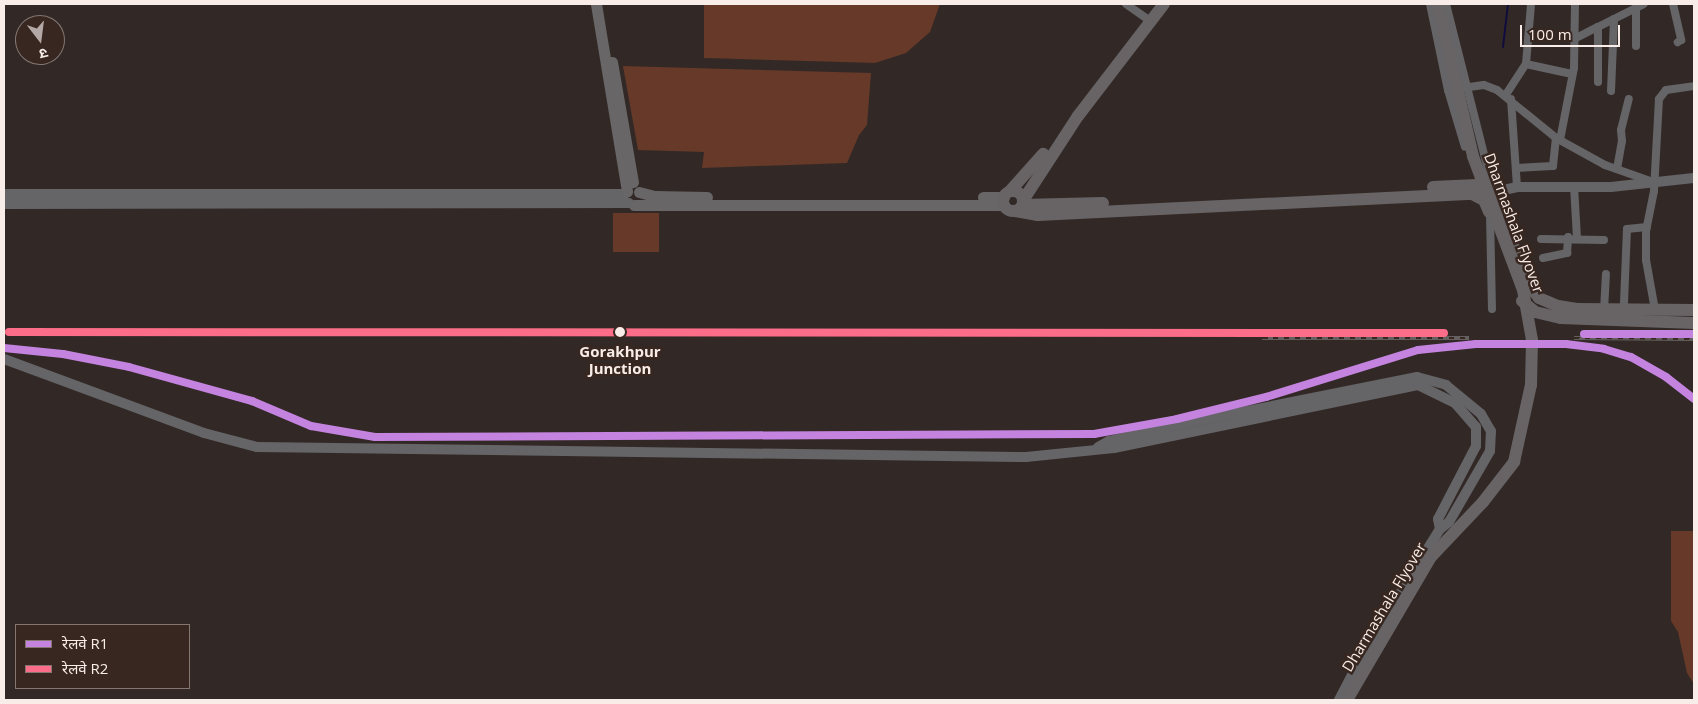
<!DOCTYPE html>
<meta charset="utf-8">
<style>
body{margin:0}
#map{position:relative;width:1698px;height:704px;overflow:hidden;background:#322926;font-family:"Open Sans","Noto Sans Devanagari",sans-serif}
div>[style]{position:absolute}
.green>*{inset:0;background:#663929;transform-origin:0 0}
.stream>*{height:2px;margin:-1px;padding:0 1px;transform-origin:1px;border-radius:1px;background:#100c3d}
.minor>*{height:8px;margin:-4px;padding:0 4px;transform-origin:4px;border-radius:4px;background:#656467}
.tertiary>*{height:10px;margin:-5px;padding:0 5px;transform-origin:5px;border-radius:5px;background:#656467}
.secondary>*{height:11px;margin:-5.5px;padding:0 5.5px;transform-origin:5.5px;border-radius:5.5px;background:#686667}
.primary>*{height:12px;margin:-6px;padding:0 6px;transform-origin:6px;border-radius:6px;background:#686466}
.primary>.ring{margin:-6px;padding:0;box-sizing:content-box;background:none;border:12px solid #686466;border-radius:50%}
.rail>*{height:4px;margin-top:-2px;transform-origin:0;background:repeating-linear-gradient(90deg,#382720 0 5.5px,#656060 0 11px);box-sizing:border-box;border-block:1px solid #656060}
.primary-bridge>*{height:12px;margin:-6px;padding:0 6px;transform-origin:6px;border-radius:6px;background:#686466}
.rail-1>*{height:8px;margin:-4px;padding:0 4px;transform-origin:4px;border-radius:4px;background:#c483df}
.rail-2>*{height:8px;margin:-4px;padding:0 4px;transform-origin:4px;border-radius:4px;background:#fb6d88}
.dots>*{width:14px;height:14px;translate:-50% -50%;box-sizing:border-box;border:2px solid #382720;border-radius:50%}
span{translate:-50% -50%;white-space:nowrap;text-align:center;line-height:1.15;-webkit-text-stroke:5px #382720;paint-order:stroke}
.street-label{font-size:15px;color:#f9ede9}
.stop-label{font-size:15px;color:#f9ede9;font-weight:700}
.frame{position:absolute;inset:0;border:5px solid #f9ede9;pointer-events:none}
.legend{position:absolute;left:15px;top:624px;width:175px;height:65px;box-sizing:border-box;background:#382720;border:1px solid #857670;margin:0;padding:6px 9px;list-style:none;font-size:15px;color:#f9ede9}
.legend li{display:flex;align-items:center;gap:10px;height:25px}
.legend b{width:25px;border:1px solid #857670}
.north{position:absolute;left:15px;top:15px;width:50px;height:50px;box-sizing:border-box;background:#382720;border:1px solid #857670;border-radius:50%;rotate:165deg;font-size:14px;font-weight:700;line-height:20px;text-align:center;color:#f9ede9}
.north::after{content:'';display:block;margin:auto;width:18px;height:22px;background:#b3a8a5;clip-path:polygon(50% 0,100% 100%,50% 72%,0 100%)}
.scale{position:absolute;left:1520px;top:25px;width:100px;height:22px;box-sizing:border-box;border:2px solid #f9ede9;border-top:0;padding-left:6px;font-size:15px;line-height:18px;white-space:nowrap;color:#f9ede9;-webkit-text-stroke:4px #382720;paint-order:stroke}
</style>
<div id="map">
<div class="green">
<div style="clip-path:polygon(704px 4px,940px 4px,930px 32px,906px 53px,875px 63px,704px 58px)"></div>
<div style="clip-path:polygon(623px 66px,871px 73px,867px 125px,859px 135px,847px 163px,702px 168px,704px 152px,638px 150px)"></div>
<div style="left:659px;top:213px;width:39px;height:46px;rotate:90deg"></div>
<div style="clip-path:polygon(1671px 531px,1693px 531px,1694px 535px,1694px 684px,1687px 673px,1678px 632px,1671px 621px)"></div>
</div>
<div class="stream">
<div style="left:1503px;top:47px;width:43px;rotate:-83.4deg"></div>
</div>
<div class="minor">
<div style="left:1126px;top:4px;width:29px;rotate:35deg"></div>
<div style="left:1430px;top:4px;width:88px;rotate:78.2deg"></div>
<div style="left:1448px;top:90px;width:59px;rotate:73.4deg"></div>
<div style="left:1446px;top:4px;width:192px;rotate:75.8deg"></div>
<div style="left:1673px;top:4px;width:37px;rotate:77deg"></div>
<div style="left:1681px;top:40px;width:4px;rotate:146deg"></div>
<div style="left:1576px;top:38px;width:25px;rotate:-27deg"></div>
<div style="left:1636px;top:46px;width:38px;rotate:-90deg"></div>
<div style="left:1526px;top:64px;width:47px;rotate:12.3deg"></div>
<div style="left:1598px;top:82px;width:55px;rotate:-90deg"></div>
<div style="left:1598px;top:27px;width:51px;rotate:-26.6deg"></div>
<div style="left:1448px;top:90px;width:36px;rotate:-8deg"></div>
<div style="left:1484px;top:85px;width:14px;rotate:21deg"></div>
<div style="left:1497px;top:90px;width:76px;rotate:39.1deg"></div>
<div style="left:1556px;top:138px;width:56px;rotate:28.9deg"></div>
<div style="left:1605px;top:165px;width:51px;rotate:19.5deg"></div>
<div style="left:1611px;top:91px;width:72px;rotate:-87.6deg"></div>
<div style="left:1505px;top:96px;width:38px;rotate:-57deg"></div>
<div style="left:1526px;top:64px;width:60px;rotate:-85.2deg"></div>
<div style="left:1511px;top:99px;width:88px;rotate:86.1deg"></div>
<div style="left:1560px;top:140px;width:73px;rotate:-79deg"></div>
<div style="left:1574px;top:68px;width:64px;rotate:-89.1deg"></div>
<div style="left:1516px;top:168px;width:37px;rotate:-3deg"></div>
<div style="left:1553px;top:166px;width:28px;rotate:-84deg"></div>
<div style="left:1617px;top:169px;width:28px;rotate:-80deg"></div>
<div style="left:1622px;top:141px;width:11px;rotate:-95deg"></div>
<div style="left:1621px;top:130px;width:32px;rotate:-76deg"></div>
<div style="left:1574px;top:186px;width:52px;rotate:86.7deg"></div>
<div style="left:1490px;top:214px;width:95px;rotate:88.8deg"></div>
<div style="left:1541px;top:239px;width:63px;rotate:0.9deg"></div>
<div style="left:1543px;top:258px;width:25px;rotate:-12deg"></div>
<div style="left:1567px;top:253px;width:16px;rotate:-86deg"></div>
<div style="left:1624px;top:303px;width:74px;rotate:-87.7deg"></div>
<div style="left:1627px;top:229px;width:20px;rotate:-6deg"></div>
<div style="left:1655px;top:310px;width:51px;rotate:-100.2deg"></div>
<div style="left:1646px;top:260px;width:29px;rotate:-90deg"></div>
<div style="left:1646px;top:231px;width:41px;rotate:-78.7deg"></div>
<div style="left:1654px;top:191px;width:92px;rotate:-86.9deg"></div>
<div style="left:1659px;top:99px;width:11px;rotate:-52deg"></div>
<div style="left:1666px;top:90px;width:28px;rotate:-8deg"></div>
<div style="left:1604px;top:311px;width:37px;rotate:-87deg"></div>
</div>
<div class="tertiary">
<div style="left:1494px;top:192px;width:24px;rotate:-12deg"></div>
<div style="left:1517px;top:187px;width:94px"></div>
<div style="left:1611px;top:187px;width:83px;rotate:-6.2deg"></div>
<div style="left:4px;top:194px;width:621px"></div>
<div style="left:4px;top:204px;width:625px;rotate:-0.09deg"></div>
<div style="left:4px;top:359px;width:213px;rotate:20.3deg"></div>
<div style="left:204px;top:433px;width:55px;rotate:14.8deg"></div>
<div style="left:257px;top:447px;width:769px;rotate:0.75deg"></div>
<div style="left:1026px;top:457px;width:88px;rotate:-5.8deg"></div>
<div style="left:1114px;top:448px;width:310px;rotate:-11.7deg"></div>
<div style="left:1418px;top:385px;width:41px;rotate:25.9deg"></div>
<div style="left:1455px;top:403px;width:32px;rotate:49deg"></div>
<div style="left:1476px;top:427px;width:19px;rotate:90deg"></div>
<div style="left:1476px;top:446px;width:82px;rotate:117.5deg"></div>
<div style="left:1438px;top:519px;width:10px;rotate:79deg"></div>
<div style="left:1098px;top:447px;width:13px;rotate:-29deg"></div>
<div style="left:1109px;top:441px;width:70px;rotate:-13.2deg"></div>
<div style="left:1177px;top:425px;width:245px;rotate:-11.3deg"></div>
<div style="left:1417px;top:377px;width:30px;rotate:15deg"></div>
<div style="left:1446px;top:385px;width:45px;rotate:39.6deg"></div>
<div style="left:1481px;top:414px;width:20px;rotate:60deg"></div>
<div style="left:1491px;top:431px;width:20px;rotate:93deg"></div>
<div style="left:1490px;top:451px;width:82px;rotate:120deg"></div>
<div style="left:1449px;top:522px;width:11px;rotate:142deg"></div>
<div style="left:1440px;top:529px;width:138px;rotate:122deg"></div>
<div style="left:1367px;top:646px;width:61px;rotate:117.4deg"></div>
</div>
<div class="secondary">
<div style="left:596px;top:4px;width:190px;rotate:80.6deg"></div>
<div style="left:612px;top:62px;width:122px;rotate:80.1deg"></div>
<div style="left:639px;top:192px;width:16px;rotate:15deg"></div>
<div style="left:654px;top:196px;width:53px;rotate:1.1deg"></div>
<div style="left:983px;top:197px;width:21px"></div>
<div style="left:634px;top:205px;width:370px"></div>
</div>
<div class="primary">
<div style="left:1433px;top:187px;width:44px;rotate:-2.6deg"></div>
<div style="left:1477px;top:185px;width:17px;rotate:17deg"></div>
<div style="left:1493px;top:190px;width:99px;rotate:69.9deg"></div>
<div style="left:1527px;top:283px;width:19px;rotate:51deg"></div>
<div style="left:1539px;top:298px;width:21px;rotate:23deg"></div>
<div style="left:1558px;top:306px;width:19px;rotate:9deg"></div>
<div style="left:1577px;top:309px;width:117px;rotate:0.5deg"></div>
<div class="ring" style="left:1003px;top:191px;width:8px;height:8px"></div>
<div style="left:1010px;top:191px;width:50px;rotate:-48.3deg"></div>
<div style="left:1024px;top:199px;width:99px;rotate:-57deg"></div>
<div style="left:1078px;top:116px;width:141px;rotate:-52.5deg"></div>
<div style="left:1023px;top:205px;width:80px;rotate:-1.4deg"></div>
<div style="left:1015px;top:211px;width:23px;rotate:10deg"></div>
<div style="left:1038px;top:215px;width:435px;rotate:-2.8deg"></div>
<div style="left:1472px;top:194px;width:13px;rotate:27deg"></div>
<div style="left:1484px;top:200px;width:13px;rotate:67deg"></div>
<div style="left:1522px;top:301px;width:17px;rotate:40deg"></div>
<div style="left:1535px;top:312px;width:27px;rotate:13deg"></div>
<div style="left:1561px;top:318px;width:133px;rotate:2.2deg"></div>
</div>
<div class="rail">
<div style="left:4px;top:332px;width:1265px;rotate:0.09deg"></div>
<div style="left:1262px;top:338px;width:207px"></div>
<div style="left:1574px;top:338px;width:120px;rotate:0.5deg"></div>
<div style="left:639px;top:435px;width:455px;rotate:-0.1deg"></div>
<div style="left:1094px;top:434px;width:84px;rotate:-10.2deg"></div>
<div style="left:1177px;top:419px;width:92px;rotate:-13.9deg"></div>
<div style="left:1266px;top:397px;width:159px;rotate:-17.2deg"></div>
<div style="left:1418px;top:350px;width:58px;rotate:-5.9deg"></div>
<div style="left:1476px;top:344px;width:90px"></div>
<div style="left:1566px;top:344px;width:38px;rotate:7deg"></div>
<div style="left:1604px;top:349px;width:28px;rotate:17deg"></div>
<div style="left:1631px;top:357px;width:40px;rotate:29.7deg"></div>
<div style="left:1666px;top:377px;width:36px;rotate:38deg"></div>
</div>
<div class="primary-bridge">
<div style="left:1347px;top:700px;width:166px;rotate:-59.6deg"></div>
<div style="left:1431px;top:557px;width:76px;rotate:-46.6deg"></div>
<div style="left:1483px;top:502px;width:51px;rotate:-52.2deg"></div>
<div style="left:1514px;top:462px;width:79px;rotate:-77.6deg"></div>
<div style="left:1531px;top:385px;width:45px;rotate:-88.7deg"></div>
<div style="left:1532px;top:340px;width:51px;rotate:-100.2deg"></div>
<div style="left:1523px;top:290px;width:143px;rotate:-110.5deg"></div>
<div style="left:1473px;top:156px;width:156px;rotate:-103deg"></div>
</div>
<div class="rail-1">
<div style="left:1584px;top:334px;width:110px"></div>
<div style="left:4px;top:348px;width:59px;rotate:5.8deg"></div>
<div style="left:63px;top:354px;width:67px;rotate:11.1deg"></div>
<div style="left:129px;top:367px;width:128px;rotate:15.5deg"></div>
<div style="left:252px;top:401px;width:64px;rotate:23deg"></div>
<div style="left:311px;top:426px;width:65px;rotate:9.8deg"></div>
<div style="left:375px;top:437px;width:719px;rotate:-0.24deg"></div>
<div style="left:1094px;top:434px;width:84px;rotate:-10.2deg"></div>
<div style="left:1177px;top:419px;width:92px;rotate:-13.9deg"></div>
<div style="left:1266px;top:397px;width:159px;rotate:-17.2deg"></div>
<div style="left:1418px;top:350px;width:58px;rotate:-5.9deg"></div>
<div style="left:1476px;top:344px;width:90px"></div>
<div style="left:1566px;top:344px;width:38px;rotate:7deg"></div>
<div style="left:1604px;top:349px;width:28px;rotate:17deg"></div>
<div style="left:1631px;top:357px;width:40px;rotate:29.7deg"></div>
<div style="left:1666px;top:377px;width:36px;rotate:38deg"></div>
</div>
<div class="rail-2">
<div style="left:9px;top:332px;width:1435px;rotate:0.04deg"></div>
</div>
<div class="dots">
<div style="left:620px;top:332px;background:#f9ede9"></div>
</div>
<div class="street-label">
<span style="left:1514px;top:223px;rotate:70deg">Dharmashala Flyover</span>
<span style="left:1384px;top:607px;rotate:-59deg">Dharmashala Flyover</span>
</div>
<div class="stop-label">
<span style="left:620px;top:360px">Gorakhpur<br>Junction</span>
</div>
<div class="frame"></div>
<ul class="legend">
<li><b style="height:6px;background:#c483df"></b>रेलवे R1</li>
<li><b style="height:6px;background:#fb6d88"></b>रेलवे R2</li>
</ul>
<div class="north">उ</div>
<div class="scale">100 m</div>
</div>
